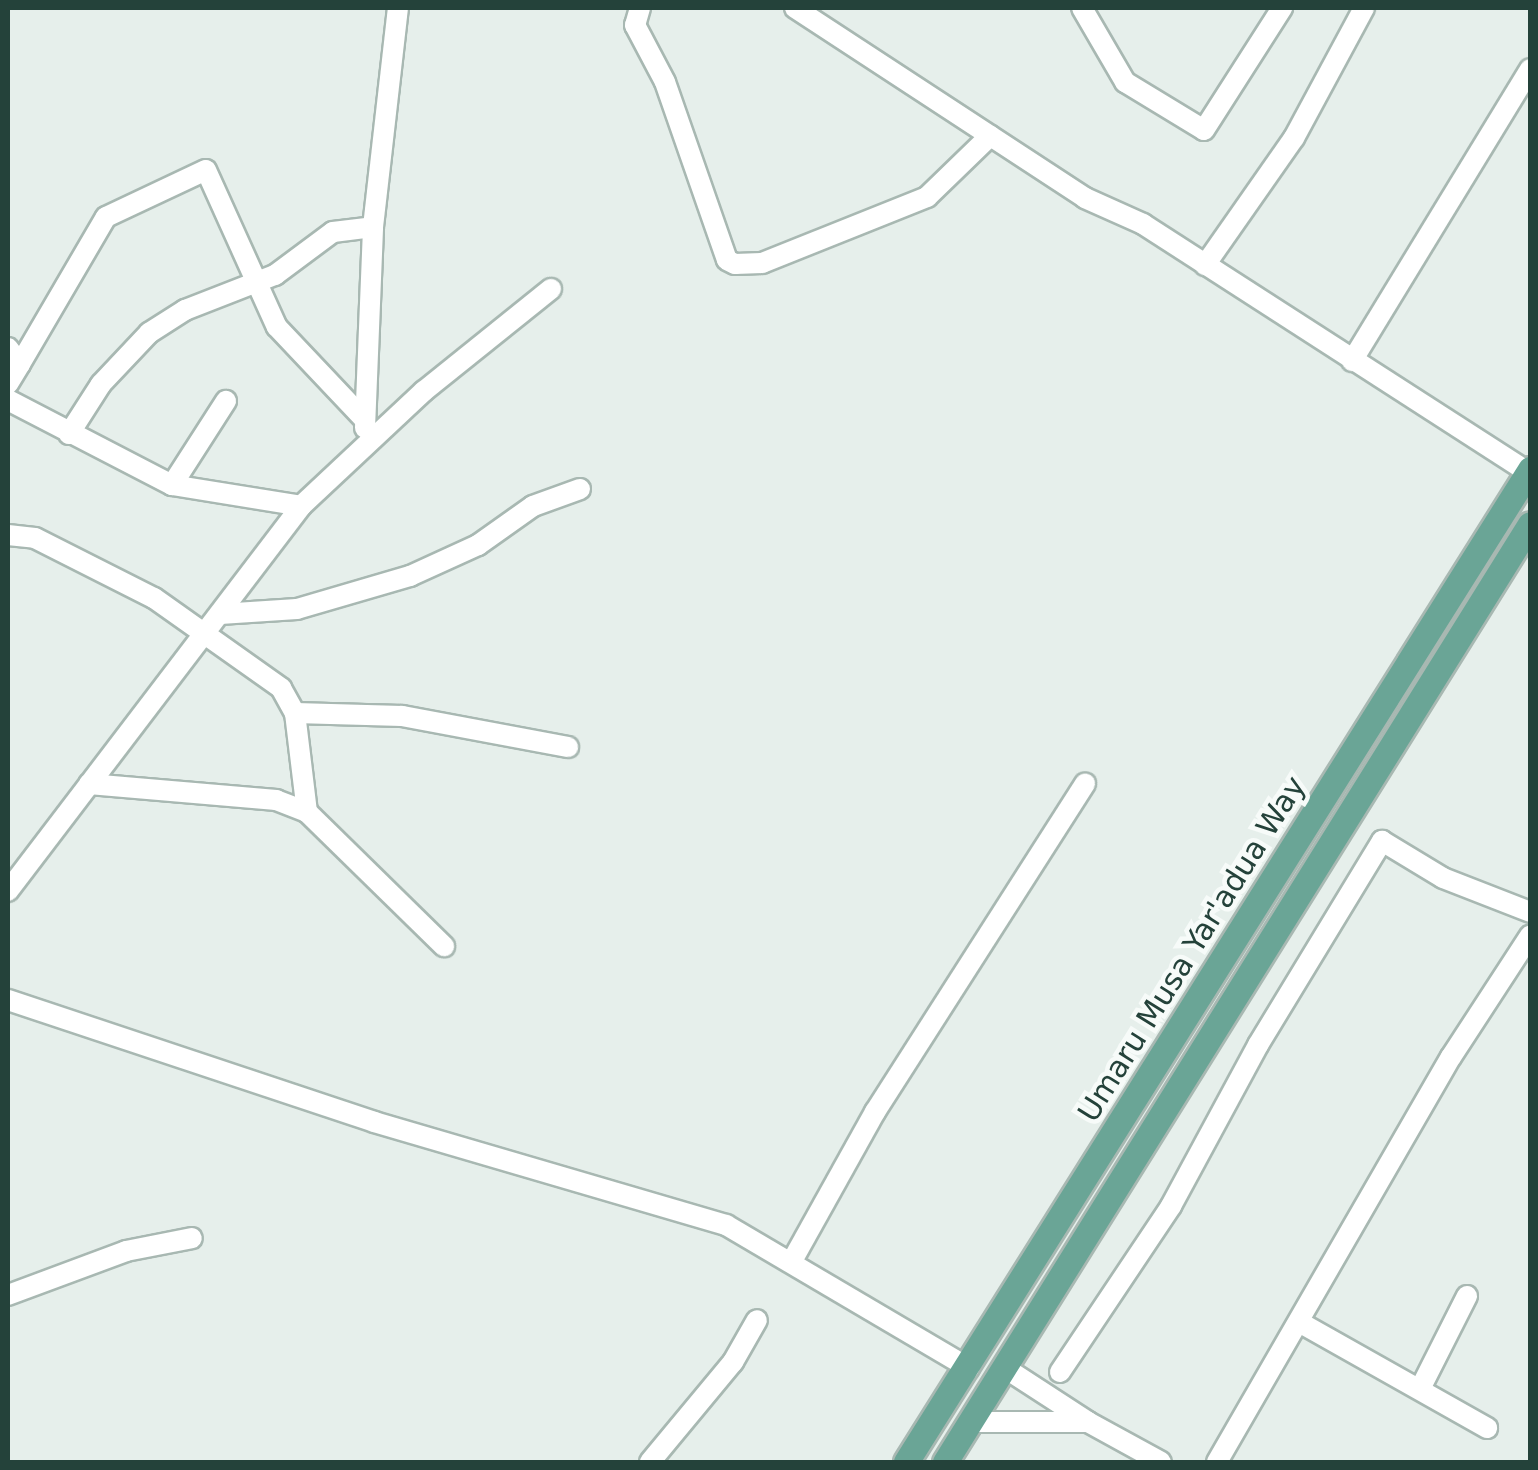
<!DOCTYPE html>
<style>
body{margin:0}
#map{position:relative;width:1538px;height:1470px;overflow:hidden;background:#e6efeb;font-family:"DejaVu Sans",sans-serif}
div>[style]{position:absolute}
.roads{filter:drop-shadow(2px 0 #a8b8b2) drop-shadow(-2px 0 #a8b8b2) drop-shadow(0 2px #a8b8b2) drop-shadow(0 -2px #a8b8b2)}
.minor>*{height:20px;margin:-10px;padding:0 10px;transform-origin:10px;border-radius:10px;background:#fff}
.major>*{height:25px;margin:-12.5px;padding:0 12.5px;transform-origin:12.5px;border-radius:12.5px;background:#6aa596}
span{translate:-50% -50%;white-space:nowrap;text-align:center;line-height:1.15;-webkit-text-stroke:9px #f7fbf9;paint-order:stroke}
.street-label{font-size:30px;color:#24423a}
.frame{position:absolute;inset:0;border:10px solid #24423a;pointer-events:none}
</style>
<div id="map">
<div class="roads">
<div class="minor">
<div style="left:640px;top:8px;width:18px;rotate:106deg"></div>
<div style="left:635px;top:25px;width:64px;rotate:62.2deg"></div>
<div style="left:665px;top:82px;width:188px;rotate:70.8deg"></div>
<div style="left:727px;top:260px;width:9px;rotate:27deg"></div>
<div style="left:735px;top:264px;width:27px;rotate:-2deg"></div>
<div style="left:762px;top:263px;width:178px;rotate:-21.8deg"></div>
<div style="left:927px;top:197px;width:88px;rotate:-44.1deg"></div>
<div style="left:795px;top:8px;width:347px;rotate:33.2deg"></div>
<div style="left:1085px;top:198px;width:64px;rotate:24.1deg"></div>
<div style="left:1143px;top:224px;width:458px;rotate:32.8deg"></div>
<div style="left:1082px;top:8px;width:86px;rotate:59.8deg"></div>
<div style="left:1125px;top:82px;width:92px;rotate:31.3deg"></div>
<div style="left:1204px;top:130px;width:145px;rotate:-57.4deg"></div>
<div style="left:1205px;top:265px;width:155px;rotate:-55deg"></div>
<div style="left:1294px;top:138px;width:148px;rotate:-61.7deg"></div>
<div style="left:8px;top:348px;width:20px;rotate:53deg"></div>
<div style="left:20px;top:364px;width:23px;rotate:121deg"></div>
<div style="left:1352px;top:361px;width:342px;rotate:-58.6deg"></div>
<div style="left:20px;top:364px;width:170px;rotate:-59.7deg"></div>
<div style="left:106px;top:217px;width:110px;rotate:-25.2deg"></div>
<div style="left:206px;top:170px;width:172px;rotate:65.7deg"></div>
<div style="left:277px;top:327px;width:128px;rotate:46.6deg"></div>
<div style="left:8px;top:400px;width:185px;rotate:27.4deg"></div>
<div style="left:172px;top:485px;width:131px;rotate:9.2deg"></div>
<div style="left:365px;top:428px;width:201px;rotate:-87.7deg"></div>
<div style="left:373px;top:227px;width:220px;rotate:-83.5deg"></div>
<div style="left:69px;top:434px;width:59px;rotate:-57.4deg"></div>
<div style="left:101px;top:384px;width:70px;rotate:-46.7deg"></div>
<div style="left:149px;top:333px;width:43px;rotate:-32.6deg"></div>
<div style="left:185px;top:310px;width:97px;rotate:-21.3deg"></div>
<div style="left:275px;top:275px;width:72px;rotate:-36.6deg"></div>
<div style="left:333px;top:232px;width:40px;rotate:-7.1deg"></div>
<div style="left:172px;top:485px;width:100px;rotate:-57.3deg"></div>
<div style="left:8px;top:535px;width:27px;rotate:6deg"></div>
<div style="left:35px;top:538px;width:133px;rotate:26.8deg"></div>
<div style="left:154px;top:598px;width:156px;rotate:35.3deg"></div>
<div style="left:281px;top:688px;width:29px;rotate:61deg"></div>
<div style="left:295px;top:713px;width:100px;rotate:83.1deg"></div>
<div style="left:220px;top:614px;width:77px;rotate:-3.7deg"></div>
<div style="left:297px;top:609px;width:118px;rotate:-16.3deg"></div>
<div style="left:410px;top:576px;width:75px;rotate:-24.5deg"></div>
<div style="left:478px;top:545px;width:67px;rotate:-35.3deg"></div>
<div style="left:533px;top:506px;width:50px;rotate:-19.9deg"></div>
<div style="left:295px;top:713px;width:107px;rotate:1.6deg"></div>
<div style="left:402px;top:716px;width:169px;rotate:10.6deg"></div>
<div style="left:89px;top:784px;width:188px;rotate:4.9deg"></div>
<div style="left:276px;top:800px;width:33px;rotate:21deg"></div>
<div style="left:307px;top:812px;width:192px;rotate:44.4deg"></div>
<div style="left:8px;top:891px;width:484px;rotate:-52.7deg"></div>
<div style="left:301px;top:506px;width:168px;rotate:-43.1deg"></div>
<div style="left:424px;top:391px;width:163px;rotate:-38.8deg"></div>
<div style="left:8px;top:1000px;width:386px;rotate:18.4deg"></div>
<div style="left:374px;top:1122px;width:367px;rotate:16.3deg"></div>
<div style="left:726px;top:1225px;width:282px;rotate:30.5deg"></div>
<div style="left:792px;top:1261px;width:171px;rotate:-60.9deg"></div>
<div style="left:875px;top:1112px;width:390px;rotate:-57.4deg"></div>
<div style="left:8px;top:1295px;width:126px;rotate:-20.4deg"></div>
<div style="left:126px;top:1251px;width:67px;rotate:-11.1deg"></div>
<div style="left:1299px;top:1322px;width:216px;rotate:29.4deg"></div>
<div style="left:1005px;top:1368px;width:99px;rotate:33deg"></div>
<div style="left:1060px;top:1372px;width:200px;rotate:-56.2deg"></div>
<div style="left:1171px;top:1206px;width:183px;rotate:-61.6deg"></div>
<div style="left:1258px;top:1045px;width:239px;rotate:-58.7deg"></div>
<div style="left:1382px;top:841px;width:71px;rotate:31.2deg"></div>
<div style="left:1443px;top:878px;width:93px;rotate:21.3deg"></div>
<div style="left:1421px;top:1387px;width:102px;rotate:-63.2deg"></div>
<div style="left:972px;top:1422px;width:116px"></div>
<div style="left:1088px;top:1422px;width:83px;rotate:28.7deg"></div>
<div style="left:650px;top:1462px;width:130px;rotate:-50.3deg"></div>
<div style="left:733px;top:1362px;width:48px;rotate:-60.3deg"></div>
<div style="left:1217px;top:1462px;width:468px;rotate:-60deg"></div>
<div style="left:1451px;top:1057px;width:145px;rotate:-56.9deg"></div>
</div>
<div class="major">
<div style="left:906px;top:1462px;width:1173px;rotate:-57.85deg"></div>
<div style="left:945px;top:1462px;width:1105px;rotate:-58.05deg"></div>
</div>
</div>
<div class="street-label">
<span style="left:1192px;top:949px;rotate:-58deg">Umaru Musa Yar'adua Way</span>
</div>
<div class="frame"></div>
</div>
